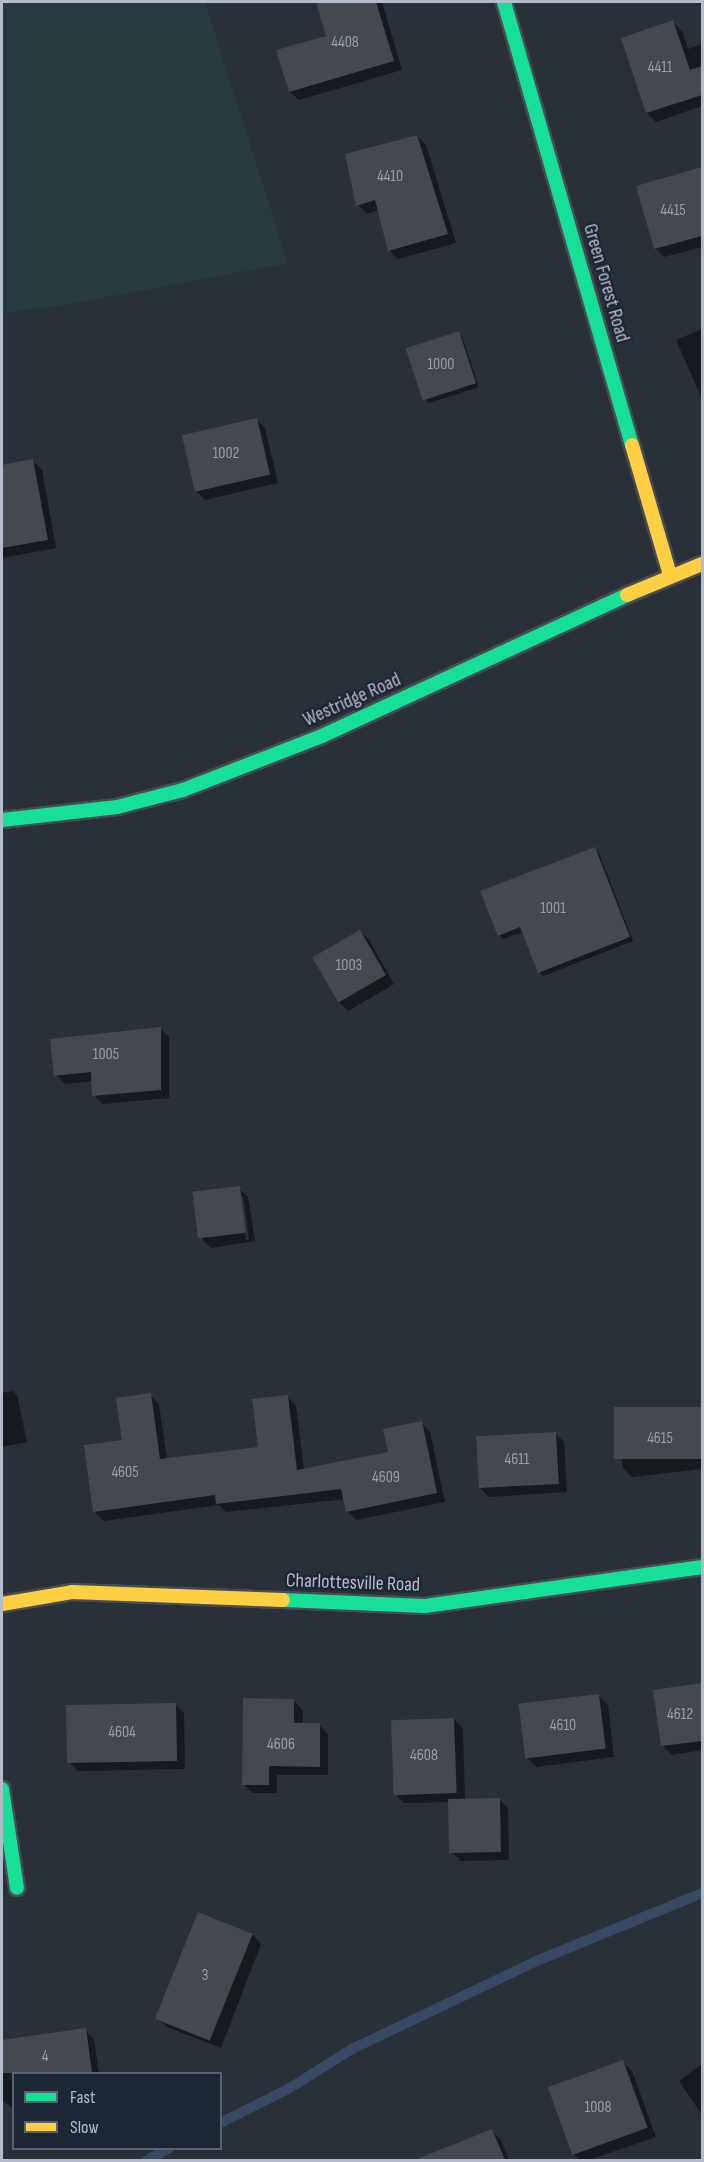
<!DOCTYPE html>
<style>
body{margin:0}
#map{position:relative;width:704px;height:2162px;overflow:hidden;background:#2a3038;font-family:"Sofia Sans Condensed",sans-serif}
div>[style]{position:absolute}
.green>*{inset:0;background:#273a3e}
.shadow>*{inset:0;background:#0007}
.stream>*{height:10px;margin:-5px;padding:0 5px;transform-origin:5px;border-radius:5px;background:#384963}
.building>*{inset:0;background:#444950;transform-origin:0 0}
.roads{filter:drop-shadow(2px 0 #484c53) drop-shadow(-2px 0 #484c53) drop-shadow(0 2px #484c53) drop-shadow(0 -2px #484c53)}
.fast>*{height:14px;margin:-7px;padding:0 7px;transform-origin:7px;border-radius:7px;background:#16e098}
.slow>*{height:14px;margin:-7px;padding:0 7px;transform-origin:7px;border-radius:7px;background:#ffcf43}
span{translate:-50% -50%;white-space:nowrap;text-align:center;line-height:1.15;-webkit-text-stroke:5px #1d2633;paint-order:stroke}
.number-label{font-size:16px;color:#989fab}
.number-label span{-webkit-text-stroke-width:0}
.street-label{font-size:20px;color:#b4bcc9}
.frame{position:absolute;inset:0;border:3px solid #b4bcc9;pointer-events:none}
.legend{position:absolute;left:12px;top:2072px;width:210px;height:78px;box-sizing:border-box;background:#1d2633;border:2px solid #59626f;margin:0;padding:8px 10px;list-style:none;font-size:18px;color:#b4bcc9}
.legend li{display:flex;align-items:center;gap:12px;height:30px}
.legend b{width:30px;border:2px solid #59626f}
</style>
<div id="map">
<div class="green">
<div style="clip-path:polygon(2px 2px,205px 2px,288px 263px,64px 305px,2px 313px)"></div>
</div>
<div class="shadow">
<div style="clip-path:polygon(318px 2px,382px 2px,402px 70px,299px 100px,290px 92px,328px 37px)"></div>
<div style="clip-path:polygon(673px 22px,682px 31px,688px 49px,702px 44px,702px 106px,656px 122px,647px 113px,623px 39px)"></div>
<div style="clip-path:polygon(417px 136px,426px 145px,456px 243px,398px 259px,389px 250px,379px 210px,367px 214px,358px 205px)"></div>
<div style="clip-path:polygon(702px 169px,702px 247px,664px 257px,655px 248px)"></div>
<div style="clip-path:polygon(702px 329px,702px 399px,676px 340px)"></div>
<div style="clip-path:polygon(458px 333px,462px 337px,479px 387px,429px 403px,425px 399px)"></div>
<div style="clip-path:polygon(256px 419px,265px 428px,278px 483px,205px 500px,196px 491px)"></div>
<div style="clip-path:polygon(33px 461px,42px 470px,56px 548px,2px 558px,2px 467px)"></div>
<div style="clip-path:polygon(595px 849px,599px 853px,633px 941px,543px 976px,539px 972px,523px 932px,503px 939px,499px 935px)"></div>
<div style="clip-path:polygon(360px 931px,369px 940px,394px 984px,348px 1011px,339px 1002px)"></div>
<div style="clip-path:polygon(160px 1028px,169px 1037px,169px 1098px,103px 1104px,94px 1095px,93px 1081px,65px 1084px,56px 1075px)"></div>
<div style="clip-path:polygon(evenodd,239px 1188px,248px 1197px,255px 1241px,211px 1248px,202px 1239px,239px 1188px,239px 1196px,243px 1196px,249px 1240px,246px 1240px,239px 1196px)"></div>
<div style="clip-path:polygon(13px 1391px,17px 1395px,27px 1442px,2px 1447px,2px 1393px)"></div>
<div style="clip-path:polygon(150px 1395px,159px 1404px,167px 1459px,259px 1448px,288px 1397px,296px 1406px,304px 1470px,390px 1453px,421px 1423px,430px 1432px,445px 1502px,356px 1520px,347px 1511px,345px 1499px,226px 1512px,219px 1505px,104px 1521px,95px 1512px,124px 1441px)"></div>
<div style="clip-path:polygon(702px 1410px,702px 1469px,632px 1477px,623px 1468px,617px 1419px)"></div>
<div style="clip-path:polygon(555px 1433px,564px 1442px,567px 1492px,489px 1497px,480px 1488px)"></div>
<div style="clip-path:polygon(702px 1684px,702px 1750px,672px 1755px,663px 1746px,655px 1691px)"></div>
<div style="clip-path:polygon(599px 1696px,608px 1705px,614px 1757px,536px 1767px,527px 1758px)"></div>
<div style="clip-path:polygon(294px 1701px,303px 1710px,303px 1724px,319px 1725px,328px 1734px,328px 1775px,277px 1775px,277px 1793px,252px 1793px,243px 1784px)"></div>
<div style="clip-path:polygon(175px 1704px,184px 1713px,185px 1769px,78px 1771px,69px 1762px)"></div>
<div style="clip-path:polygon(454px 1719px,463px 1728px,465px 1800px,499px 1799px,508px 1808px,509px 1860px,461px 1861px,452px 1852px,450px 1802px,404px 1803px,395px 1794px)"></div>
<div style="clip-path:polygon(253px 1935px,261px 1944px,221px 2048px,167px 2027px,159px 2018px)"></div>
<div style="clip-path:polygon(85px 2030px,94px 2039px,99px 2074px,14px 2074px,14px 2109px,3px 2101px,2px 2041px)"></div>
<div style="clip-path:polygon(623px 2062px,632px 2071px,656px 2137px,589px 2160px,580px 2160px,573px 2154px)"></div>
<div style="clip-path:polygon(702px 2064px,702px 2115px,679px 2081px)"></div>
<div style="clip-path:polygon(492px 2131px,501px 2140px,509px 2160px,439px 2160px,436px 2153px)"></div>
</div>
<div class="stream">
<div style="left:220px;top:2123px;width:78px;rotate:-26.6deg"></div>
<div style="left:290px;top:2088px;width:73px;rotate:-32.2deg"></div>
<div style="left:352px;top:2049px;width:202px;rotate:-25.5deg"></div>
<div style="left:534px;top:1962px;width:182px;rotate:-22.3deg"></div>
<div style="left:147px;top:2160px;width:26px;rotate:-28deg"></div>
</div>
<div class="building">
<div style="clip-path:polygon(316px 2px,376px 2px,394px 61px,289px 92px,276px 50px,326px 36px)"></div>
<div style="clip-path:polygon(673px 20px,690px 70px,702px 66px,702px 95px,646px 113px,621px 38px)"></div>
<div style="clip-path:polygon(417px 135px,448px 234px,388px 251px,375px 200px,356px 206px,345px 154px)"></div>
<div style="clip-path:polygon(702px 167px,702px 236px,654px 249px,636px 186px)"></div>
<div style="left:459px;top:331px;width:55px;height:56px;rotate:72deg"></div>
<div style="left:257px;top:418px;width:58px;height:77px;rotate:77deg"></div>
<div style="clip-path:polygon(33px 459px,48px 540px,2px 548px,2px 465px)"></div>
<div style="clip-path:polygon(595px 847px,630px 937px,538px 973px,520px 927px,498px 936px,480px 891px)"></div>
<div style="left:360px;top:930px;width:52px;height:55px;rotate:60deg"></div>
<div style="clip-path:polygon(161px 1027px,161px 1090px,92px 1096px,91px 1072px,54px 1076px,50px 1039px)"></div>
<div style="left:240px;top:1186px;width:47px;height:48px;rotate:83deg"></div>
<div style="clip-path:polygon(151px 1393px,160px 1459px,258px 1447px,252px 1399px,288px 1395px,297px 1470px,388px 1452px,383px 1429px,422px 1421px,437px 1493px,346px 1512px,341px 1489px,216px 1504px,215px 1495px,93px 1512px,84px 1445px,122px 1440px,116px 1398px)"></div>
<div style="left:702px;top:1407px;width:52px;height:88px;rotate:90deg"></div>
<div style="left:556px;top:1432px;width:52px;height:80px;rotate:87deg"></div>
<div style="clip-path:polygon(702px 1683px,702px 1741px,661px 1746px,653px 1690px)"></div>
<div style="left:599px;top:1694px;width:55px;height:81px;rotate:83deg"></div>
<div style="clip-path:polygon(243px 1698px,294px 1699px,294px 1723px,320px 1723px,320px 1767px,269px 1766px,269px 1785px,242px 1785px)"></div>
<div style="left:176px;top:1703px;width:58px;height:110px;rotate:89deg"></div>
<div style="left:454px;top:1718px;width:75px;height:63px;rotate:88deg"></div>
<div style="left:500px;top:1798px;width:54px;height:52px;rotate:89deg"></div>
<div style="left:198px;top:1912px;width:59px;height:115px;rotate:22deg"></div>
<div style="clip-path:polygon(86px 2028px,92px 2073px,2px 2073px,2px 2040px)"></div>
<div style="left:623px;top:2060px;width:72px;height:80px;rotate:70deg"></div>
<div style="clip-path:polygon(492px 2129px,505px 2160px,417px 2160px,417px 2159px)"></div>
</div>
<div class="roads">
<div class="fast">
<div style="left:504px;top:2px;width:461px;rotate:73.9deg"></div>
<div style="left:2px;top:820px;width:116px;rotate:-6.4deg"></div>
<div style="left:117px;top:807px;width:68px;rotate:-14.4deg"></div>
<div style="left:183px;top:790px;width:149px;rotate:-21.2deg"></div>
<div style="left:322px;top:736px;width:336px;rotate:-24.8deg"></div>
<div style="left:283px;top:1600px;width:142px;rotate:2.4deg"></div>
<div style="left:425px;top:1606px;width:280px;rotate:-8deg"></div>
<div style="left:2px;top:1789px;width:100px;rotate:81.4deg"></div>
</div>
<div class="slow">
<div style="left:632px;top:445px;width:135px;rotate:73.7deg"></div>
<div style="left:627px;top:595px;width:81px;rotate:-22.5deg"></div>
<div style="left:2px;top:1604px;width:71px;rotate:-9.7deg"></div>
<div style="left:72px;top:1592px;width:211px;rotate:2.2deg"></div>
</div>
</div>
<div class="number-label">
<span style="left:345px;top:43px">4408</span>
<span style="left:660px;top:68px">4411</span>
<span style="left:390px;top:177px">4410</span>
<span style="left:673px;top:211px">4415</span>
<span style="left:441px;top:365px">1000</span>
<span style="left:226px;top:454px">1002</span>
<span style="left:553px;top:909px">1001</span>
<span style="left:349px;top:966px">1003</span>
<span style="left:106px;top:1055px">1005</span>
<span style="left:660px;top:1439px">4615</span>
<span style="left:517px;top:1460px">4611</span>
<span style="left:125px;top:1473px">4605</span>
<span style="left:386px;top:1478px">4609</span>
<span style="left:680px;top:1715px">4612</span>
<span style="left:563px;top:1726px">4610</span>
<span style="left:122px;top:1733px">4604</span>
<span style="left:281px;top:1745px">4606</span>
<span style="left:424px;top:1756px">4608</span>
<span style="left:205px;top:1976px">3</span>
<span style="left:45px;top:2057px">4</span>
<span style="left:598px;top:2108px">1008</span>
</div>
<div class="street-label">
<span style="left:606px;top:283px;rotate:74deg">Green Forest Road</span>
<span style="left:352px;top:700px;rotate:-24deg">Westridge Road</span>
<span style="left:353px;top:1583px;rotate:2deg">Charlottesville Road</span>
</div>
<div class="frame"></div>
<ul class="legend">
<li><b style="height:8px;background:#16e098"></b>Fast</li>
<li><b style="height:8px;background:#ffcf43"></b>Slow</li>
</ul>
</div>
